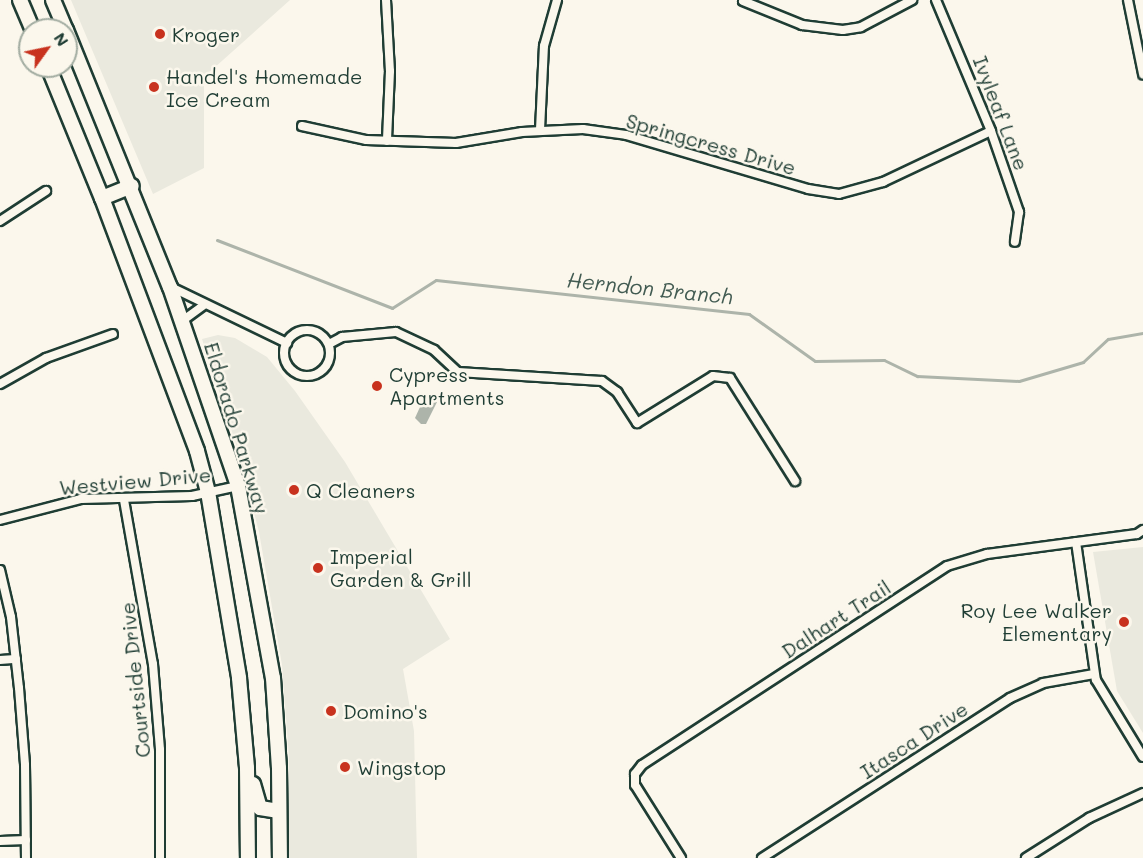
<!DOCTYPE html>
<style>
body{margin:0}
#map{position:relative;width:1143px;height:858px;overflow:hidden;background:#fbf7ec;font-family:Mali,sans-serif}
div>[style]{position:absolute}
.built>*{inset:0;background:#eae9de}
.water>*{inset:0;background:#adb4aa}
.stream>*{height:3px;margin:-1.5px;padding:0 1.5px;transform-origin:1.5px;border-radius:1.5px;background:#adb4aa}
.roads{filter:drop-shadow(2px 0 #1f3d34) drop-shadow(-2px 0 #1f3d34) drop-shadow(0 2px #1f3d34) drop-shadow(0 -2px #1f3d34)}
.minor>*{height:8px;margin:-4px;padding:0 4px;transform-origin:4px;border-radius:4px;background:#fbf7ec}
.minor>.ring{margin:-4px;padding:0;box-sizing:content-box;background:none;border:8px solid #fbf7ec;border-radius:50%}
.primary>*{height:14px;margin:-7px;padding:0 7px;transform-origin:7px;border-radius:7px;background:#fbf7ec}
.dots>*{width:16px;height:16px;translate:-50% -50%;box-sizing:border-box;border:3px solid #fbf7ec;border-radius:50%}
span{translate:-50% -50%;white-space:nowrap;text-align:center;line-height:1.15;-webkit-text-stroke:5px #fbf7ec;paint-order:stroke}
.poi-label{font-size:20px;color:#1f3d34}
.left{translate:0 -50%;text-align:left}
.right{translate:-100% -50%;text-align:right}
.street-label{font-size:20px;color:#1f3d34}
.water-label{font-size:21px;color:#425b52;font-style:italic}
.north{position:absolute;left:18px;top:18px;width:60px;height:60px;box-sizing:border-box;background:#fbf7ec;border:2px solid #a3ada2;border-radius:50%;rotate:57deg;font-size:16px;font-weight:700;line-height:24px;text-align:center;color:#1f3d34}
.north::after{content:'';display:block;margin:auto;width:21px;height:27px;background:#c8321e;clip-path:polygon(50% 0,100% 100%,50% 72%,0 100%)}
</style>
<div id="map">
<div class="built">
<div style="clip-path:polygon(71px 0,290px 0,204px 77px,204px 168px,153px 194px)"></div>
<div style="clip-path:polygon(218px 335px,235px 338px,267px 357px,295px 391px,345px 462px,450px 639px,403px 669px,414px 731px,417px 858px,287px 858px,289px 758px,282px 665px,259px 532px,236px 444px,202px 339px)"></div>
<div style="clip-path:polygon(1143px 547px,1143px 733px,1117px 691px,1093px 552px)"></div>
</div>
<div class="water">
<div style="clip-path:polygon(425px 396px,437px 402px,426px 424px,421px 424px,415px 418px)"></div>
</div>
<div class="stream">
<div style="left:217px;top:240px;width:188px;rotate:21.2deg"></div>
<div style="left:392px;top:308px;width:52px;rotate:-32.5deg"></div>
<div style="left:436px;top:280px;width:315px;rotate:6.2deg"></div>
<div style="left:749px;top:314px;width:81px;rotate:35.5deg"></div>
<div style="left:815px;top:361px;width:69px;rotate:-0.8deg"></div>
<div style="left:884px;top:360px;width:37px;rotate:26deg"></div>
<div style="left:917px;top:376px;width:102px;rotate:2.8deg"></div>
<div style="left:1019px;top:381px;width:67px;rotate:-16.5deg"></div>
<div style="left:1083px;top:362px;width:34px;rotate:-43deg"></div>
<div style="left:1108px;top:339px;width:36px;rotate:-10deg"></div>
</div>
<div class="roads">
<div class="minor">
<div style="left:386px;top:0;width:71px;rotate:86.8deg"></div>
<div style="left:390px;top:71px;width:70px;rotate:92.5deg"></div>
<div style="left:936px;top:0;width:142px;rotate:67.2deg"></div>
<div style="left:991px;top:131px;width:86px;rotate:70.9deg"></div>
<div style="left:1019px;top:212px;width:30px;rotate:98deg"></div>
<div style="left:1128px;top:0;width:76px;rotate:78.5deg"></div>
<div style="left:743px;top:1px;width:64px;rotate:22.1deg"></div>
<div style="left:802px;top:25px;width:41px;rotate:7deg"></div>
<div style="left:843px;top:30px;width:18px;rotate:-9deg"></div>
<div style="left:861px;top:27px;width:58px;rotate:-27.9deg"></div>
<div style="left:302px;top:126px;width:66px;rotate:12.3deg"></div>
<div style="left:366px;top:140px;width:90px;rotate:1.9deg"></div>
<div style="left:456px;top:143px;width:67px;rotate:-9.5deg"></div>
<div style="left:522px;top:132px;width:61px;rotate:-2.8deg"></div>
<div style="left:583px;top:129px;width:43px;rotate:7.9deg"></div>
<div style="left:626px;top:135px;width:190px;rotate:16.5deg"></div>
<div style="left:808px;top:189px;width:31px;rotate:9deg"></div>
<div style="left:839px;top:194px;width:46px;rotate:-15.3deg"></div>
<div style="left:883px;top:182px;width:119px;rotate:-25.3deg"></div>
<div style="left:540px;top:130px;width:84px;rotate:-87.3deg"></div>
<div style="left:544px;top:46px;width:48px;rotate:-74.2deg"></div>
<div style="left:0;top:221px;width:55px;rotate:-33.1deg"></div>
<div style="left:171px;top:287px;width:129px;rotate:25.8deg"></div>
<div style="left:182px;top:321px;width:27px;rotate:-36deg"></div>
<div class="ring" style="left:284px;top:330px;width:38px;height:38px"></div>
<div style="left:329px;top:344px;width:15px;rotate:-28deg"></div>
<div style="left:342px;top:337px;width:54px;rotate:-5.3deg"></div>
<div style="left:396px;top:332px;width:42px;rotate:25.3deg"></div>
<div style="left:434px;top:350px;width:33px;rotate:43deg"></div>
<div style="left:458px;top:372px;width:144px;rotate:3.6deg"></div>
<div style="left:602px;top:381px;width:19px;rotate:36deg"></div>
<div style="left:617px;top:392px;width:37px;rotate:57deg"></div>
<div style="left:637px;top:423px;width:89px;rotate:-31.7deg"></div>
<div style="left:713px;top:376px;width:17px;rotate:7deg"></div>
<div style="left:730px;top:378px;width:122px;rotate:57.7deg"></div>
<div style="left:0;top:384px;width:53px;rotate:-29.5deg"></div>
<div style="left:46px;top:358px;width:71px;rotate:-19.7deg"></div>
<div style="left:124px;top:500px;width:167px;rotate:80deg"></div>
<div style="left:153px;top:664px;width:86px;rotate:85.3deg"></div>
<div style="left:160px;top:750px;width:108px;rotate:90deg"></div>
<div style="left:0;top:520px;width:84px;rotate:-14.5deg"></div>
<div style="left:81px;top:499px;width:111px;rotate:-1.5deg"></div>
<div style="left:192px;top:496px;width:47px;rotate:-12.3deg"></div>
<div style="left:1076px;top:542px;width:139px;rotate:81.8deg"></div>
<div style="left:1096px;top:680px;width:90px;rotate:58.6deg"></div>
<div style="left:0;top:570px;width:48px;rotate:76.8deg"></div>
<div style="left:11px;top:617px;width:71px;rotate:83.6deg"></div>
<div style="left:19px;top:688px;width:77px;rotate:85.5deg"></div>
<div style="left:25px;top:765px;width:93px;rotate:89.4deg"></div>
<div style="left:0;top:660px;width:16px;rotate:-4deg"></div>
<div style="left:0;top:841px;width:26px;rotate:-2deg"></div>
<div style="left:681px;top:858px;width:86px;rotate:-122.2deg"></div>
<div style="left:635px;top:785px;width:11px;rotate:-90deg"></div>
<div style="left:635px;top:774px;width:11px;rotate:-52deg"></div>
<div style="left:642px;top:765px;width:364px;rotate:-33.1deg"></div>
<div style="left:947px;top:566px;width:42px;rotate:-16.7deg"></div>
<div style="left:987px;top:554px;width:151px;rotate:-7.6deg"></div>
<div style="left:1137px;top:534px;width:7px;rotate:-34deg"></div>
<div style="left:762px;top:858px;width:295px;rotate:-32.8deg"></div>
<div style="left:1010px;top:698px;width:36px;rotate:-24deg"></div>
<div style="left:1043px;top:683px;width:52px;rotate:-10deg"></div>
<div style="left:1026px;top:858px;width:75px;rotate:-32.4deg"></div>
<div style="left:1089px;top:818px;width:60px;rotate:-24.8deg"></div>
</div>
<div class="primary">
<div style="left:20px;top:0;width:33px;rotate:67deg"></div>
<div style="left:53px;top:0;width:33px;rotate:67deg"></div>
<div style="left:66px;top:30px;width:277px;rotate:68deg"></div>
<div style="left:170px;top:287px;width:210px;rotate:71.1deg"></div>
<div style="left:238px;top:486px;width:195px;rotate:79.7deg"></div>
<div style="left:273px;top:678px;width:90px;rotate:86.2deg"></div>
<div style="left:279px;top:768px;width:90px;rotate:89.4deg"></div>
<div style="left:48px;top:66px;width:143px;rotate:67.8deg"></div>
<div style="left:102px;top:198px;width:270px;rotate:69.4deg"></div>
<div style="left:197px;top:451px;width:42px;rotate:75deg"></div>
<div style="left:208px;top:492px;width:189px;rotate:80.5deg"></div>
<div style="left:239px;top:678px;width:90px;rotate:84.9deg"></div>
<div style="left:247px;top:768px;width:90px;rotate:89.4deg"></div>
<div style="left:102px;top:198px;width:32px;rotate:-22deg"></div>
<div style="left:253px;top:784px;width:25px;rotate:74deg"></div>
<div style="left:260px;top:808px;width:19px;rotate:9deg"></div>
</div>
</div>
<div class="dots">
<div style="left:160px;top:34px;background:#c8321e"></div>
<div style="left:154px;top:87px;background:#c8321e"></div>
<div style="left:377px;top:386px;background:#c8321e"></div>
<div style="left:294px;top:490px;background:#c8321e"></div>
<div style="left:318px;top:568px;background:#c8321e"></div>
<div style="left:1124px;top:622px;background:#c8321e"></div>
<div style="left:331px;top:711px;background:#c8321e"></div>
<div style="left:345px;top:767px;background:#c8321e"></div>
</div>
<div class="poi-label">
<span class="left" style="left:172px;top:34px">Kroger</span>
<span class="left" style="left:166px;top:88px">Handel's Homemade<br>Ice Cream</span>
<span class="left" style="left:389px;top:386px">Cypress<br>Apartments</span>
<span class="left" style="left:306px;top:490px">Q Cleaners</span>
<span class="left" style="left:330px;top:568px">Imperial<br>Garden &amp; Grill</span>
<span class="right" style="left:1112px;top:622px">Roy Lee Walker<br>Elementary</span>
<span class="left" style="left:343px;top:711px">Domino's</span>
<span class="left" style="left:357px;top:767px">Wingstop</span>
</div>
<div class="street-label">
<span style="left:1001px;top:113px;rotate:69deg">Ivyleaf Lane</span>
<span style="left:711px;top:144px;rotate:16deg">Springcress Drive</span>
<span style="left:237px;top:428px;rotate:73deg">Eldorado Parkway</span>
<span style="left:135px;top:481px;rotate:-5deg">Westview Drive</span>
<span style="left:836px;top:619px;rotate:-33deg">Dalhart Trail</span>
<span style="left:135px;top:680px;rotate:-96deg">Courtside Drive</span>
<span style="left:914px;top:740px;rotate:-33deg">Itasca Drive</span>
</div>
<div class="water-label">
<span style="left:650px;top:288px;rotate:6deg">Herndon Branch</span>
</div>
<div class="north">N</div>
</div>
